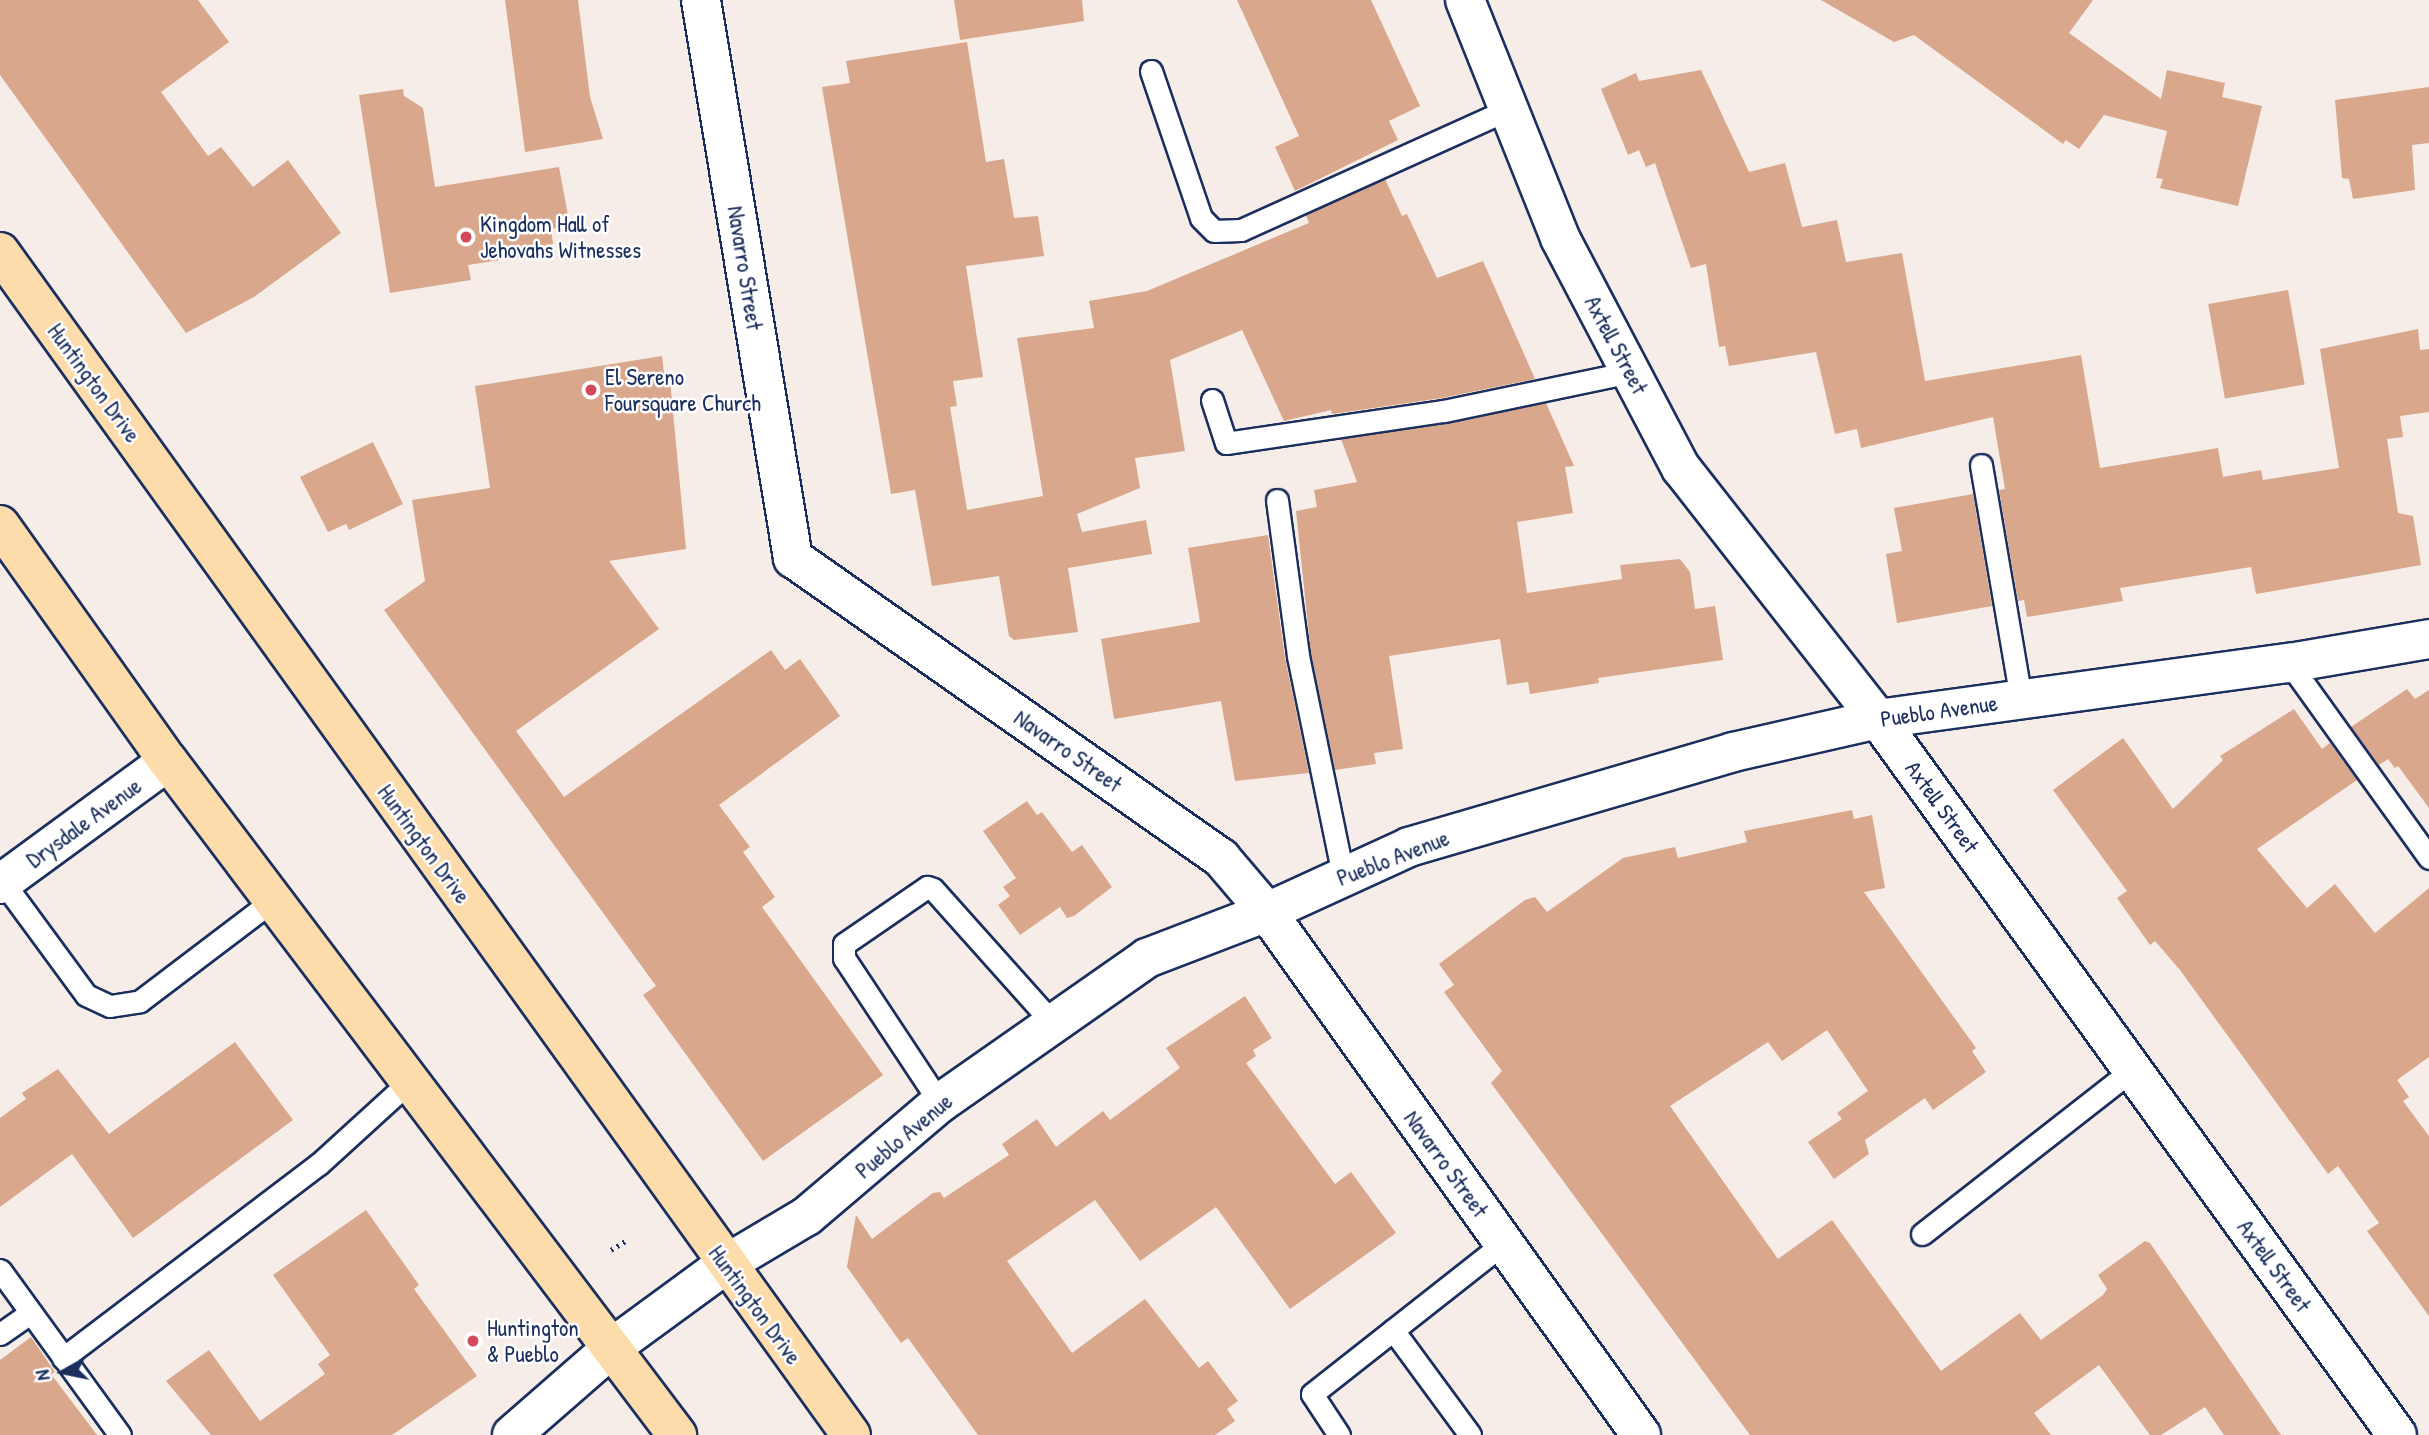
<!DOCTYPE html>
<style>
body{margin:0}
#map{position:relative;width:2429px;height:1435px;overflow:hidden;background:#f7ede8;font-family:"Patrick Hand",sans-serif}
div>[style]{position:absolute}
.building>*{inset:0;background:#d9a78b;transform-origin:0 0}
.path>*{height:4.5px;margin-top:-2.25px;transform-origin:0;background:repeating-linear-gradient(90deg,#1b2f5e 0 2px,transparent 0 7px)}
.roads{filter:drop-shadow(2px 0 #1b2f5e) drop-shadow(-2px 0 #1b2f5e) drop-shadow(0 2px #1b2f5e) drop-shadow(0 -2px #1b2f5e)}
.lane>*{height:21px;margin:-10.5px;padding:0 10.5px;transform-origin:10.5px;border-radius:10.5px;background:#fff}
.street>*{height:38px;margin:-19px;padding:0 19px;transform-origin:19px;border-radius:19px;background:#fff}
.primary>*{height:38px;margin:-19px;padding:0 19px;transform-origin:19px;border-radius:19px;background:#fddcac}
.dots>*{width:19px;height:19px;translate:-50% -50%;box-sizing:border-box;border:4px solid #fff;border-radius:50%}
span{translate:-50% -50%;white-space:nowrap;text-align:center;line-height:1.15;-webkit-text-stroke:5px #fff;paint-order:stroke}
.poi-label{font-size:23px;color:#1b2f5e}
.left{translate:0 -50%;text-align:left}
.street-label{font-size:23px;color:#1b2f5e}
.north{position:absolute;left:28px;top:1337px;width:70px;height:70px;-webkit-text-stroke:5px #fff;paint-order:stroke;rotate:261deg;font-size:19px;font-weight:700;line-height:28px;text-align:center;color:#1b2f5e}
.north::after{content:'';display:block;margin:auto;width:24px;height:32px;background:#1b2f5e;clip-path:polygon(50% 0,100% 100%,50% 72%,0 100%)}
</style>
<div id="map">
<div class="building">
<div style="clip-path:polygon(0 0,198px 0,229px 42px,161px 92px,208px 156px,221px 147px,253px 187px,288px 160px,341px 233px,254px 297px,186px 333px,0 75px)"></div>
<div style="clip-path:polygon(505px 0,578px 0,590px 97px,603px 139px,525px 152px)"></div>
<div style="clip-path:polygon(954px 0,1082px 0,1084px 21px,960px 40px)"></div>
<div style="clip-path:polygon(1237px 0,1371px 0,1420px 106px,1389px 121px,1398px 140px,1295px 191px,1275px 147px,1299px 136px)"></div>
<div style="clip-path:polygon(1821px 0,2093px 0,2069px 33px,2161px 99px,2167px 70px,2225px 83px,2222px 97px,2262px 106px,2238px 206px,2160px 188px,2163px 179px,2156px 178px,2167px 131px,2104px 115px,2079px 149px,2066px 140px,2063px 144px,1914px 35px,1894px 42px)"></div>
<div style="clip-path:polygon(967px 42px,986px 162px,1004px 159px,1014px 218px,1038px 216px,1044px 256px,966px 266px,983px 377px,953px 381px,957px 406px,950px 407px,967px 510px,1043px 496px,1017px 338px,1094px 328px,1089px 301px,1147px 291px,1309px 223px,1306px 215px,1385px 179px,1402px 216px,1407px 214px,1437px 278px,1483px 261px,1535px 379px,1442px 398px,1332px 414px,1331px 410px,1284px 421px,1242px 330px,1170px 360px,1185px 451px,1135px 458px,1140px 488px,1077px 514px,1082px 532px,1146px 520px,1152px 554px,1068px 568px,1078px 632px,1014px 640px,1009px 636px,999px 576px,932px 586px,915px 490px,891px 494px,822px 87px,850px 83px,846px 61px)"></div>
<div style="clip-path:polygon(1701px 70px,1749px 172px,1785px 163px,1802px 227px,1837px 220px,1846px 262px,1902px 253px,1925px 381px,2081px 355px,2100px 468px,2218px 448px,2223px 477px,2261px 470px,2263px 480px,2339px 468px,2320px 349px,2418px 329px,2420px 350px,2429px 349px,2429px 412px,2400px 416px,2403px 437px,2387px 439px,2398px 513px,2413px 516px,2421px 565px,2256px 594px,2251px 567px,2120px 588px,2123px 601px,2027px 617px,2024px 600px,2018px 601px,1999px 490px,2005px 489px,1993px 417px,1861px 448px,1857px 429px,1835px 434px,1816px 352px,1729px 366px,1725px 346px,1719px 347px,1706px 264px,1691px 268px,1655px 163px,1646px 167px,1639px 150px,1628px 155px,1601px 89px,1636px 73px,1639px 81px)"></div>
<div style="clip-path:polygon(2429px 87px,2429px 143px,2412px 145px,2415px 190px,2353px 199px,2349px 179px,2342px 178px,2335px 100px)"></div>
<div style="clip-path:polygon(403px 89px,404px 96px,423px 108px,435px 187px,559px 167px,570px 226px,551px 229px,553px 244px,519px 250px,520px 257px,468px 265px,471px 280px,390px 293px,359px 95px)"></div>
<div style="left:2288px;top:290px;width:96px;height:81px;rotate:80deg"></div>
<div style="clip-path:polygon(662px 356px,665px 381px,670px 380px,686px 549px,609px 561px,659px 629px,516px 731px,564px 797px,771px 650px,785px 670px,800px 659px,840px 716px,719px 805px,750px 847px,743px 852px,775px 897px,762px 907px,883px 1075px,763px 1161px,643px 995px,656px 986px,384px 610px,425px 581px,412px 500px,490px 488px,475px 386px)"></div>
<div style="clip-path:polygon(1546px 403px,1574px 466px,1565px 467px,1573px 513px,1517px 522px,1527px 593px,1622px 579px,1620px 565px,1680px 559px,1690px 572px,1695px 609px,1715px 606px,1723px 660px,1598px 678px,1599px 683px,1530px 694px,1528px 682px,1507px 685px,1500px 639px,1389px 656px,1403px 749px,1374px 753px,1376px 764px,1335px 770px,1311px 654px,1296px 511px,1317px 507px,1314px 490px,1357px 482px,1341px 439px)"></div>
<div style="clip-path:polygon(373px 442px,403px 504px,349px 530px,346px 524px,328px 532px,300px 477px)"></div>
<div style="clip-path:polygon(1973px 494px,1992px 606px,1897px 623px,1886px 554px,1902px 551px,1894px 508px)"></div>
<div style="clip-path:polygon(1268px 535px,1285px 658px,1309px 773px,1235px 781px,1221px 701px,1114px 719px,1101px 639px,1200px 622px,1188px 548px)"></div>
<div style="clip-path:polygon(2407px 689px,2415px 699px,2429px 690px,2429px 808px,2398px 766px,2395px 768px,2388px 759px,2379px 765px,2351px 727px)"></div>
<div style="clip-path:polygon(2294px 709px,2322px 749px,2330px 743px,2357px 780px,2257px 849px,2307px 908px,2335px 884px,2375px 933px,2429px 888px,2429px 1057px,2397px 1080px,2409px 1097px,2403px 1101px,2429px 1136px,2429px 1316px,2367px 1231px,2379px 1223px,2338px 1166px,2328px 1174px,2180px 970px,2155px 941px,2150px 945px,2117px 898px,2127px 891px,2053px 790px,2123px 738px,2173px 809px,2223px 760px,2220px 756px)"></div>
<div style="clip-path:polygon(1027px 801px,1037px 815px,1042px 812px,1072px 852px,1082px 845px,1112px 887px,1074px 916px,1067px 918px,1060px 907px,1020px 935px,998px 905px,1010px 896px,1003px 887px,1016px 878px,983px 831px)"></div>
<div style="clip-path:polygon(1852px 810px,1854px 819px,1872px 815px,1885px 888px,1864px 892px,1976px 1048px,1972px 1051px,1986px 1072px,1933px 1110px,1925px 1098px,1865px 1140px,1869px 1154px,1834px 1179px,1808px 1142px,1842px 1119px,1837px 1113px,1868px 1091px,1827px 1030px,1782px 1061px,1768px 1042px,1670px 1106px,1778px 1259px,1832px 1220px,1941px 1371px,2020px 1313px,2041px 1340px,2103px 1295px,2107px 1289px,2098px 1275px,2145px 1241px,2150px 1243px,2281px 1435px,2224px 1435px,2205px 1407px,2161px 1435px,2150px 1435px,2099px 1365px,2034px 1413px,2051px 1435px,1750px 1435px,1491px 1083px,1502px 1071px,1444px 992px,1454px 985px,1439px 964px,1525px 900px,1535px 897px,1547px 912px,1623px 858px,1675px 847px,1678px 858px,1747px 842px,1744px 831px)"></div>
<div style="clip-path:polygon(1245px 996px,1272px 1038px,1253px 1050px,1256px 1056px,1246px 1063px,1335px 1184px,1351px 1172px,1396px 1233px,1290px 1309px,1216px 1207px,1140px 1261px,1095px 1200px,1007px 1261px,1072px 1353px,1145px 1299px,1199px 1368px,1208px 1361px,1238px 1401px,1227px 1409px,1235px 1421px,1215px 1435px,978px 1435px,908px 1338px,901px 1343px,847px 1267px,856px 1215px,872px 1239px,933px 1193px,940px 1192px,944px 1198px,1009px 1155px,1002px 1144px,1037px 1119px,1056px 1147px,1103px 1111px,1110px 1120px,1180px 1068px,1166px 1048px)"></div>
<div style="clip-path:polygon(235px 1042px,293px 1120px,133px 1238px,72px 1154px,0 1207px,0 1118px,26px 1099px,22px 1093px,58px 1069px,109px 1134px)"></div>
<div style="clip-path:polygon(366px 1210px,419px 1285px,414px 1289px,477px 1376px,392px 1435px,211px 1435px,166px 1381px,209px 1350px,260px 1421px,325px 1374px,318px 1364px,330px 1355px,273px 1275px)"></div>
<div style="clip-path:polygon(31px 1337px,55px 1372px,51px 1374px,97px 1435px,0 1435px,0 1360px)"></div>
</div>
<div class="path">
<div style="left:611px;top:1250px;width:19px;rotate:-32deg"></div>
</div>
<div class="roads">
<div class="lane">
<div style="left:1151px;top:71px;width:155px;rotate:71.2deg"></div>
<div style="left:1201px;top:218px;width:18px;rotate:45deg"></div>
<div style="left:1214px;top:231px;width:27px;rotate:-2deg"></div>
<div style="left:1241px;top:230px;width:294px;rotate:-24.3deg"></div>
<div style="left:1212px;top:400px;width:45px;rotate:72deg"></div>
<div style="left:1226px;top:443px;width:220px;rotate:-8.4deg"></div>
<div style="left:1444px;top:411px;width:190px;rotate:-11.8deg"></div>
<div style="left:1981px;top:465px;width:237px;rotate:80.3deg"></div>
<div style="left:1277px;top:500px;width:157px;rotate:82.3deg"></div>
<div style="left:1298px;top:656px;width:224px;rotate:78.4deg"></div>
<div style="left:2289px;top:663px;width:240px;rotate:54.3deg"></div>
<div style="left:3px;top:882px;width:140px;rotate:53.7deg"></div>
<div style="left:86px;top:995px;width:26px;rotate:25deg"></div>
<div style="left:110px;top:1006px;width:30px;rotate:-9deg"></div>
<div style="left:140px;top:1001px;width:167px;rotate:-37.2deg"></div>
<div style="left:940px;top:1103px;width:174px;rotate:-123.5deg"></div>
<div style="left:844px;top:958px;width:14px;rotate:-90deg"></div>
<div style="left:844px;top:944px;width:101px;rotate:-34.5deg"></div>
<div style="left:927px;top:887px;width:6px;rotate:18deg"></div>
<div style="left:933px;top:889px;width:178px;rotate:48.2deg"></div>
<div style="left:1922px;top:1234px;width:266px;rotate:-38deg"></div>
<div style="left:0;top:1270px;width:204px;rotate:54deg"></div>
<div style="left:1393px;top:1330px;width:130px;rotate:53.7deg"></div>
<div style="left:0;top:1334px;width:37px;rotate:-35deg"></div>
<div style="left:63px;top:1358px;width:321px;rotate:-37.2deg"></div>
<div style="left:319px;top:1164px;width:125px;rotate:-42.4deg"></div>
<div style="left:1339px;top:1435px;width:49px;rotate:-123.4deg"></div>
<div style="left:1312px;top:1394px;width:244px;rotate:-38.2deg"></div>
</div>
<div class="street">
<div style="left:701px;top:0;width:566px;rotate:80.64deg"></div>
<div style="left:793px;top:558px;width:523px;rotate:35.03deg"></div>
<div style="left:1221px;top:858px;width:71px;rotate:49.6deg"></div>
<div style="left:1267px;top:912px;width:643px;rotate:54.43deg"></div>
<div style="left:1465px;top:0;width:256px;rotate:68.2deg"></div>
<div style="left:1560px;top:238px;width:260px;rotate:62.3deg"></div>
<div style="left:1681px;top:468px;width:319px;rotate:51.9deg"></div>
<div style="left:1878px;top:719px;width:884px;rotate:54.06deg"></div>
<div style="left:0;top:884px;width:208px;rotate:-36.2deg"></div>
<div style="left:512px;top:1435px;width:135px;rotate:-41.1deg"></div>
<div style="left:614px;top:1346px;width:139px;rotate:-36.2deg"></div>
<div style="left:726px;top:1264px;width:94px;rotate:-30.7deg"></div>
<div style="left:807px;top:1216px;width:175px;rotate:-40.4deg"></div>
<div style="left:940px;top:1103px;width:253px;rotate:-35deg"></div>
<div style="left:1147px;top:958px;width:129px;rotate:-21deg"></div>
<div style="left:1267px;top:912px;width:156px;rotate:-24.6deg"></div>
<div style="left:1409px;top:847px;width:338px;rotate:-16.3deg"></div>
<div style="left:1733px;top:752px;width:149px;rotate:-12.8deg"></div>
<div style="left:1878px;top:719px;width:415px;rotate:-7.8deg"></div>
<div style="left:2289px;top:663px;width:142px;rotate:-9.7deg"></div>
</div>
<div class="primary">
<div style="left:0;top:252px;width:1457px;rotate:54.27deg"></div>
<div style="left:0;top:525px;width:290px;rotate:54.6deg"></div>
<div style="left:168px;top:761px;width:845px;rotate:52.94deg"></div>
</div>
</div>
<div class="dots">
<div style="left:466px;top:237px;background:#d1495b"></div>
<div style="left:591px;top:390px;background:#d1495b"></div>
<div style="left:473px;top:1341px;background:#d1495b"></div>
</div>
<div class="poi-label">
<span class="left" style="left:480px;top:237px">Kingdom Hall of<br>Jehovahs Witnesses</span>
<span class="left" style="left:605px;top:390px">El Sereno<br>Foursquare Church</span>
<span class="left" style="left:487px;top:1341px">Huntington<br>&amp; Pueblo</span>
</div>
<div class="street-label">
<span style="left:745px;top:268px;rotate:81deg">Navarro Street</span>
<span style="left:1616px;top:345px;rotate:62deg">Axtell Street</span>
<span style="left:94px;top:383px;rotate:54deg">Huntington Drive</span>
<span style="left:1939px;top:711px;rotate:-8deg">Pueblo Avenue</span>
<span style="left:1068px;top:751px;rotate:35deg">Navarro Street</span>
<span style="left:1942px;top:807px;rotate:54deg">Axtell Street</span>
<span style="left:84px;top:823px;rotate:-36deg">Drysdale Avenue</span>
<span style="left:424px;top:844px;rotate:54deg">Huntington Drive</span>
<span style="left:1393px;top:858px;rotate:-21deg">Pueblo Avenue</span>
<span style="left:904px;top:1136px;rotate:-40deg">Pueblo Avenue</span>
<span style="left:1446px;top:1164px;rotate:54deg">Navarro Street</span>
<span style="left:2274px;top:1266px;rotate:54deg">Axtell Street</span>
<span style="left:755px;top:1305px;rotate:54deg">Huntington Drive</span>
</div>
<div class="north">N</div>
</div>
